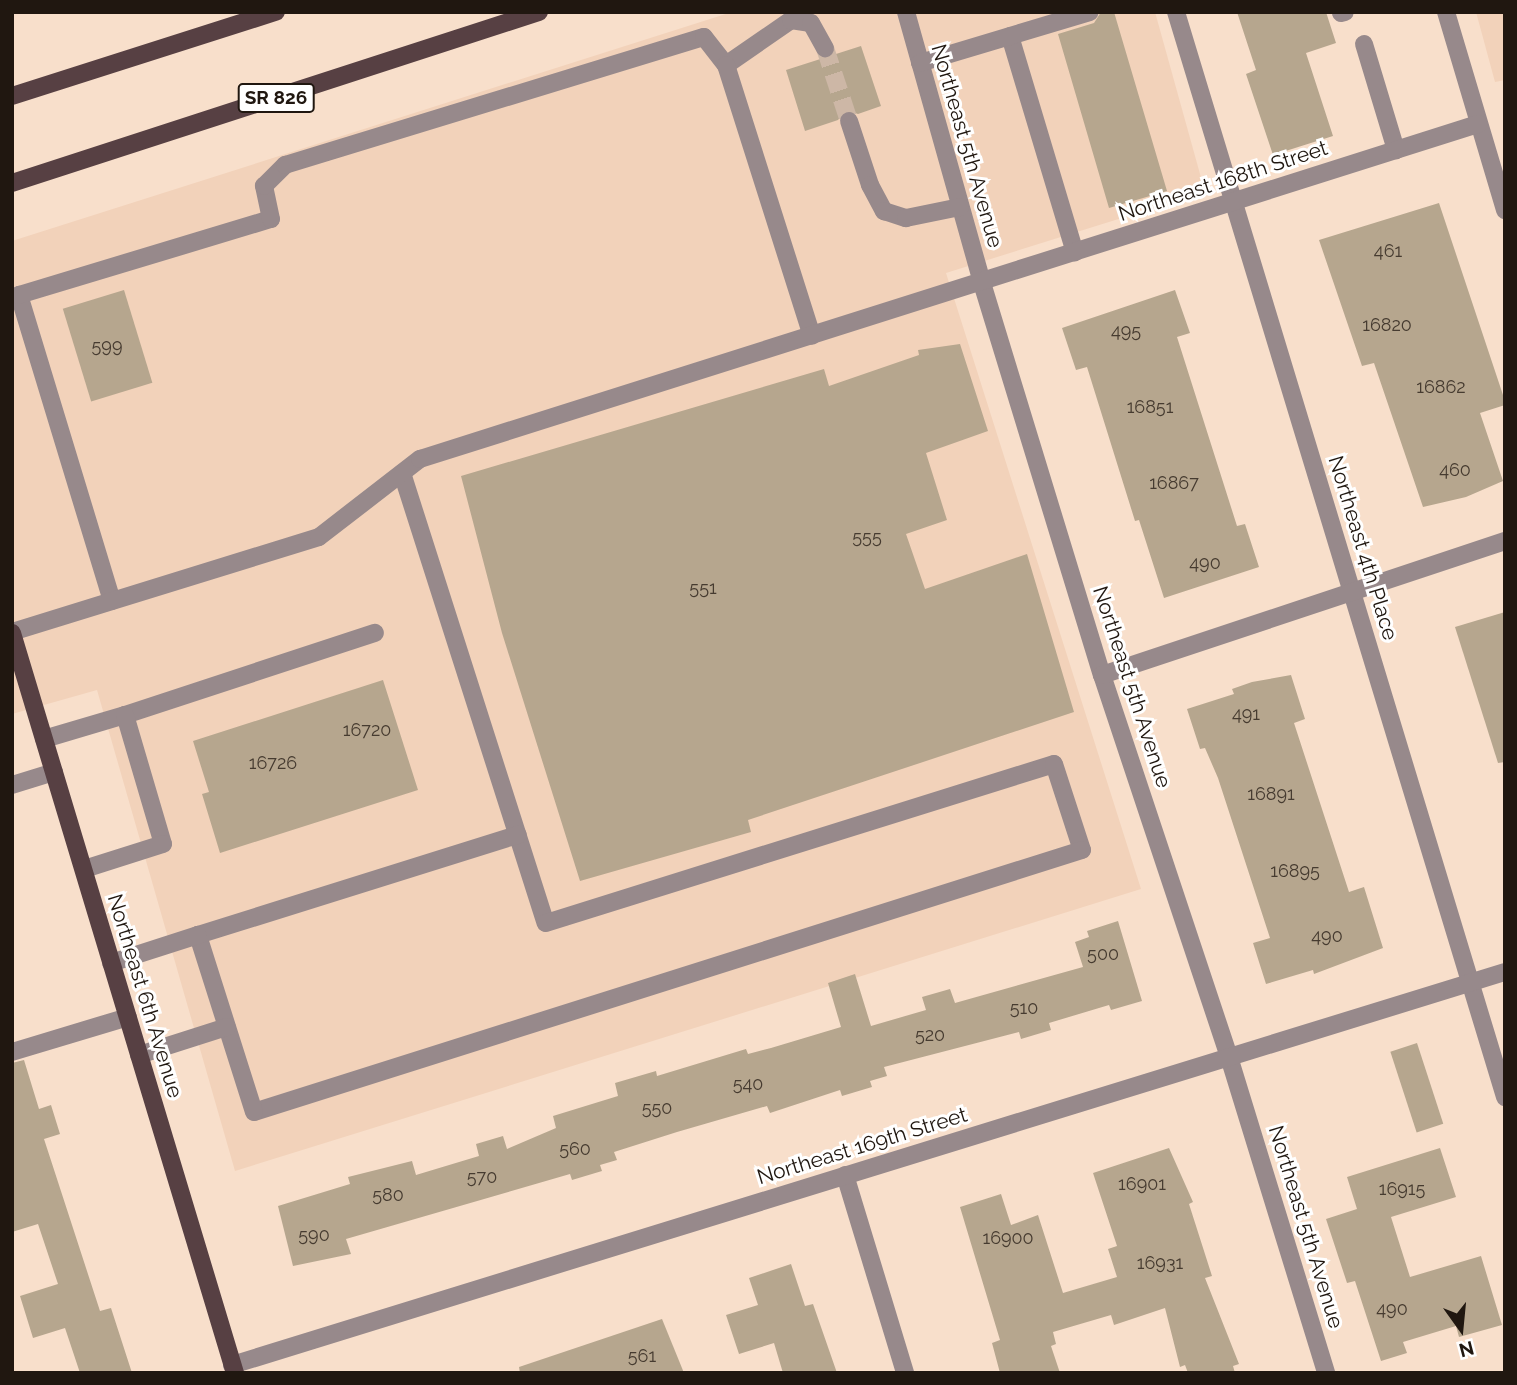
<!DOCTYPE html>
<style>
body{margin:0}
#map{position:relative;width:1517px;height:1385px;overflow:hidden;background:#f8dfcb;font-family:Raleway,sans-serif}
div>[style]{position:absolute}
.built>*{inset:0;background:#f2d2ba}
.building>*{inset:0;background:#b6a68e;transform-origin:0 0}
.minor-tunnel>*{height:18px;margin-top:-9px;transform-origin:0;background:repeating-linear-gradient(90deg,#cdb7a6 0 18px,transparent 0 27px)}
.minor>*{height:18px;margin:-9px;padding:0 9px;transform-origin:9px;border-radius:9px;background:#97898b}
.major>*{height:18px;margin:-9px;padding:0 9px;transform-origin:9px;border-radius:9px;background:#574043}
span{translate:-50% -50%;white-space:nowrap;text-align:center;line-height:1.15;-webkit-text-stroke:6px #fff;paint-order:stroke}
.number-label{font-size:18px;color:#463b30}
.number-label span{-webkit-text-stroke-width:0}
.shield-label span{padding:2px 5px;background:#fff;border:2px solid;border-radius:5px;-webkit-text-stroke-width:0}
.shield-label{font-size:19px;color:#201710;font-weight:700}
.street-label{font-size:21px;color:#201710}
.frame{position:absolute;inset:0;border:14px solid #201710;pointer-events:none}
.north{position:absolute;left:1426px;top:1294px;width:70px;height:70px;-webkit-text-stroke:5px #fff;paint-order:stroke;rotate:165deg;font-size:19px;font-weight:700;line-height:28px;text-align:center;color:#201710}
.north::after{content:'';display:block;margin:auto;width:24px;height:32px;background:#201710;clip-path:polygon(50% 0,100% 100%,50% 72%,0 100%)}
</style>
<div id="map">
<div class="built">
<div style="clip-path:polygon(732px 12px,1155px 12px,1205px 192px,946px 273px,1141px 889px,235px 1171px,97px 690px,12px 714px,12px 241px)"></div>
<div style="clip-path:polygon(1476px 12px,1505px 12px,1505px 80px,1495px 82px)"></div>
</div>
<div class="building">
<div style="clip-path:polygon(1101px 12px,1114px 12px,1167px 191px,1109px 208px,1058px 34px,1094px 23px)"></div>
<div style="clip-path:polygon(1237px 12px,1326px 12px,1336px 43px,1306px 53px,1333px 136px,1273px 155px,1246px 74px,1256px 70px)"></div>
<div style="clip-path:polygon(861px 46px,881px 106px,858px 114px,846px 110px,838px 120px,805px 131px,786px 70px)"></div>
<div style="clip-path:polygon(1439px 203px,1505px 401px,1505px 405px,1480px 413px,1503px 481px,1466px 497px,1423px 507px,1374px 363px,1362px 366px,1319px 240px)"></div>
<div style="left:124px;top:290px;width:97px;height:64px;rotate:73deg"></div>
<div style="clip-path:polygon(1175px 290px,1190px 333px,1177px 337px,1237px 526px,1245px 524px,1259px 567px,1164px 598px,1139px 520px,1135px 521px,1087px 367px,1076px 370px,1062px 328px)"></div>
<div style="clip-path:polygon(960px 344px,988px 431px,926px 453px,947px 520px,906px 534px,925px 589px,1027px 554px,1074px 712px,748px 820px,751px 832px,580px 881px,502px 633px,461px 476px,824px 369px,829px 386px,919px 355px,918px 350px)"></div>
<div style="clip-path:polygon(1505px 612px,1505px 762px,1498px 763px,1455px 627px)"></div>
<div style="clip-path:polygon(1291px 675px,1305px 719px,1294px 723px,1349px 892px,1364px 887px,1383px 948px,1314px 974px,1313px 970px,1266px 984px,1253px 943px,1270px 938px,1218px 778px,1205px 748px,1200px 749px,1187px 709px,1234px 694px,1232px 689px,1252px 682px)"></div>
<div style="clip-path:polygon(383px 680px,418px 790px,220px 853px,202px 794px,209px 792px,193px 741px)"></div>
<div style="clip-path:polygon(1118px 921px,1142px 1001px,1111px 1010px,1109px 1005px,1049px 1023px,1051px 1030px,1021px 1039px,1019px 1032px,884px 1067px,887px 1076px,870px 1081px,872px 1087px,842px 1096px,840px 1090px,770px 1113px,767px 1106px,677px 1132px,614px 1152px,617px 1160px,600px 1165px,602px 1171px,572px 1180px,570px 1174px,346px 1239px,351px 1254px,293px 1266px,278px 1206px,350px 1184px,348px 1177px,412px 1161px,416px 1175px,479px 1156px,476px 1144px,503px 1136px,507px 1149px,556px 1128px,553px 1116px,618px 1096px,615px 1083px,656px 1071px,657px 1076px,746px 1049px,748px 1054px,771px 1048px,841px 1027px,828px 983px,855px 974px,871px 1026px,926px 1010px,922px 997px,950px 989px,955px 1003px,1083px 967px,1075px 942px,1089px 937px,1087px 931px)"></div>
<div style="left:1417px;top:1043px;width:85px;height:28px;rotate:72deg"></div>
<div style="clip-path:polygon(24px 1060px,39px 1109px,51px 1105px,60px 1134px,44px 1139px,100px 1311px,111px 1308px,132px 1373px,80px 1373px,65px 1328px,33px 1338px,20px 1296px,58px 1284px,38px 1224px,12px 1232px,12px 1063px)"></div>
<div style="clip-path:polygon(1169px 1148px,1193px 1202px,1189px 1204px,1212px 1276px,1205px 1278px,1239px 1364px,1233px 1366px,1235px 1373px,1188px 1373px,1185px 1365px,1180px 1367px,1165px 1308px,1114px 1325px,1111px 1315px,1053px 1332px,1056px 1344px,1051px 1346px,1060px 1373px,1000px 1373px,992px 1343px,1000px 1340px,960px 1207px,1001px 1194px,1011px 1225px,1038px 1215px,1063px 1293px,1117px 1277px,1108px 1249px,1117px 1246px,1093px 1173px)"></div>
<div style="clip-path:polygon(1440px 1148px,1456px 1197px,1391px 1217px,1410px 1277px,1481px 1256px,1502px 1325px,1459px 1337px,1456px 1326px,1403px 1342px,1407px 1353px,1381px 1361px,1355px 1281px,1347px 1283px,1326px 1219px,1357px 1209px,1347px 1177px)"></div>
<div style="clip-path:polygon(791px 1264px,805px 1306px,813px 1304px,837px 1373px,783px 1373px,774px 1343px,739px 1354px,726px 1315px,758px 1305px,749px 1278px)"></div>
<div style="clip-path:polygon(662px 1319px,684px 1373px,520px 1373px,519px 1367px)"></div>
</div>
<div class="minor-tunnel">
<div style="left:825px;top:48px;width:77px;rotate:71.8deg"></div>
</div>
<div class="minor">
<div style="left:906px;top:12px;width:281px;rotate:74.3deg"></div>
<div style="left:982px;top:283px;width:410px;rotate:73deg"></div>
<div style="left:1102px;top:675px;width:403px;rotate:71.6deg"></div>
<div style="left:1229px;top:1057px;width:331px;rotate:72.9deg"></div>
<div style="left:1176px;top:12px;width:1134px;rotate:73.13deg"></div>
<div style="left:1446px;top:12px;width:207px;rotate:73.4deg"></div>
<div style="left:1341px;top:13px;width:4px;rotate:-14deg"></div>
<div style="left:1010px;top:36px;width:226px;rotate:73.3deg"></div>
<div style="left:1364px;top:44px;width:111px;rotate:73.2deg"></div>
<div style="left:920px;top:63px;width:177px;rotate:-16.7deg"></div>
<div style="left:726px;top:65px;width:79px;rotate:-34.7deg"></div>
<div style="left:791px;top:20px;width:20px;rotate:9deg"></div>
<div style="left:811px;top:23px;width:29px;rotate:61deg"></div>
<div style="left:849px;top:121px;width:67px;rotate:71.8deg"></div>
<div style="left:870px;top:185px;width:30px;rotate:62deg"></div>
<div style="left:884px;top:211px;width:23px;rotate:18deg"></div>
<div style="left:906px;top:218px;width:55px;rotate:-11.5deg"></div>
<div style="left:402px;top:473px;width:472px;rotate:72.3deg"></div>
<div style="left:546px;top:923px;width:532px;rotate:-17.38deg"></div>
<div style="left:1054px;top:764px;width:90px;rotate:72deg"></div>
<div style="left:1082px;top:850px;width:868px;rotate:162.44deg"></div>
<div style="left:254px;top:1112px;width:186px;rotate:-107.6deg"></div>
<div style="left:198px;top:935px;width:335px;rotate:-17.4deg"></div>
<div style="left:112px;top:601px;width:320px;rotate:-106.9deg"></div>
<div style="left:19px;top:295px;width:263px;rotate:-16.8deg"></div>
<div style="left:271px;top:219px;width:34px;rotate:-102deg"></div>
<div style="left:264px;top:186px;width:30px;rotate:-45deg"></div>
<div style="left:285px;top:165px;width:438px;rotate:-17deg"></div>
<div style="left:704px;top:37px;width:36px;rotate:52deg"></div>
<div style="left:726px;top:65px;width:284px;rotate:72.4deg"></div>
<div style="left:12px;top:632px;width:321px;rotate:-17.2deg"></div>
<div style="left:319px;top:537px;width:128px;rotate:-37.7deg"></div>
<div style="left:420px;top:459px;width:1110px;rotate:-17.57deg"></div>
<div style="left:1102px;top:675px;width:425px;rotate:-18.4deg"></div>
<div style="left:125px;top:715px;width:263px;rotate:-18.2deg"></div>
<div style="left:44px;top:739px;width:84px;rotate:-16.5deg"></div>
<div style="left:125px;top:715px;width:134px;rotate:73.6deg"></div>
<div style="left:163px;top:844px;width:83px;rotate:162.4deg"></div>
<div style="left:12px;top:785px;width:44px;rotate:-17.2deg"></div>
<div style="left:111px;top:963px;width:91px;rotate:-17.8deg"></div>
<div style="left:12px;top:1052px;width:121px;rotate:-16.8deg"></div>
<div style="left:139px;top:1055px;width:92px;rotate:-17.7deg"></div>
<div style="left:845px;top:1175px;width:207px;rotate:73.1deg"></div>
<div style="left:232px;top:1365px;width:1332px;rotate:-17.16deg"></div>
</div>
<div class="major">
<div style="left:12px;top:96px;width:277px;rotate:-17.7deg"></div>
<div style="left:12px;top:183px;width:554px;rotate:-17.98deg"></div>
<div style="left:12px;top:633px;width:773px;rotate:73.23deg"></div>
</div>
<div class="number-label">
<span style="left:1388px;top:251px">461</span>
<span style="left:1387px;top:325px">16820</span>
<span style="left:1126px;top:331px">495</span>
<span style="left:107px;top:346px">599</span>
<span style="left:1441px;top:387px">16862</span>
<span style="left:1150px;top:407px">16851</span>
<span style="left:1455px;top:470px">460</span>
<span style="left:1174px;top:483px">16867</span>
<span style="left:867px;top:537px">555</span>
<span style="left:1205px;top:563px">490</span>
<span style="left:703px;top:588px">551</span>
<span style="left:1246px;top:714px">491</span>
<span style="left:367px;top:730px">16720</span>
<span style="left:273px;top:763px">16726</span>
<span style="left:1271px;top:794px">16891</span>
<span style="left:1295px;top:871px">16895</span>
<span style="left:1327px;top:936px">490</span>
<span style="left:1103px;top:954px">500</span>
<span style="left:1024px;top:1008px">510</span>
<span style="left:930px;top:1035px">520</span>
<span style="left:748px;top:1084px">540</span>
<span style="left:657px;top:1108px">550</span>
<span style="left:575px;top:1149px">560</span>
<span style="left:482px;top:1177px">570</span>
<span style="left:1142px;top:1184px">16901</span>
<span style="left:1402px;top:1189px">16915</span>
<span style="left:388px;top:1195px">580</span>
<span style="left:314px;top:1235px">590</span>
<span style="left:1008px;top:1238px">16900</span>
<span style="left:1160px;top:1263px">16931</span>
<span style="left:1392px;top:1309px">490</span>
<span style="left:642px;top:1356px">561</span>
</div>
<div class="shield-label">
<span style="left:276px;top:98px">SR 826</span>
</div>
<div class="street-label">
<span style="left:967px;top:146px;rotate:74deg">Northeast 5th Avenue</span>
<span style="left:1223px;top:181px;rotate:-18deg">Northeast 168th Street</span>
<span style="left:1363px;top:548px;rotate:73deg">Northeast 4th Place</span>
<span style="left:1132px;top:687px;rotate:72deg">Northeast 5th Avenue</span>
<span style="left:145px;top:996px;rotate:73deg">Northeast 6th Avenue</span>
<span style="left:862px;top:1146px;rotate:-17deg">Northeast 169th Street</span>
<span style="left:1306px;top:1227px;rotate:73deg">Northeast 5th Avenue</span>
</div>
<div class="frame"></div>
<div class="north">N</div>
</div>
